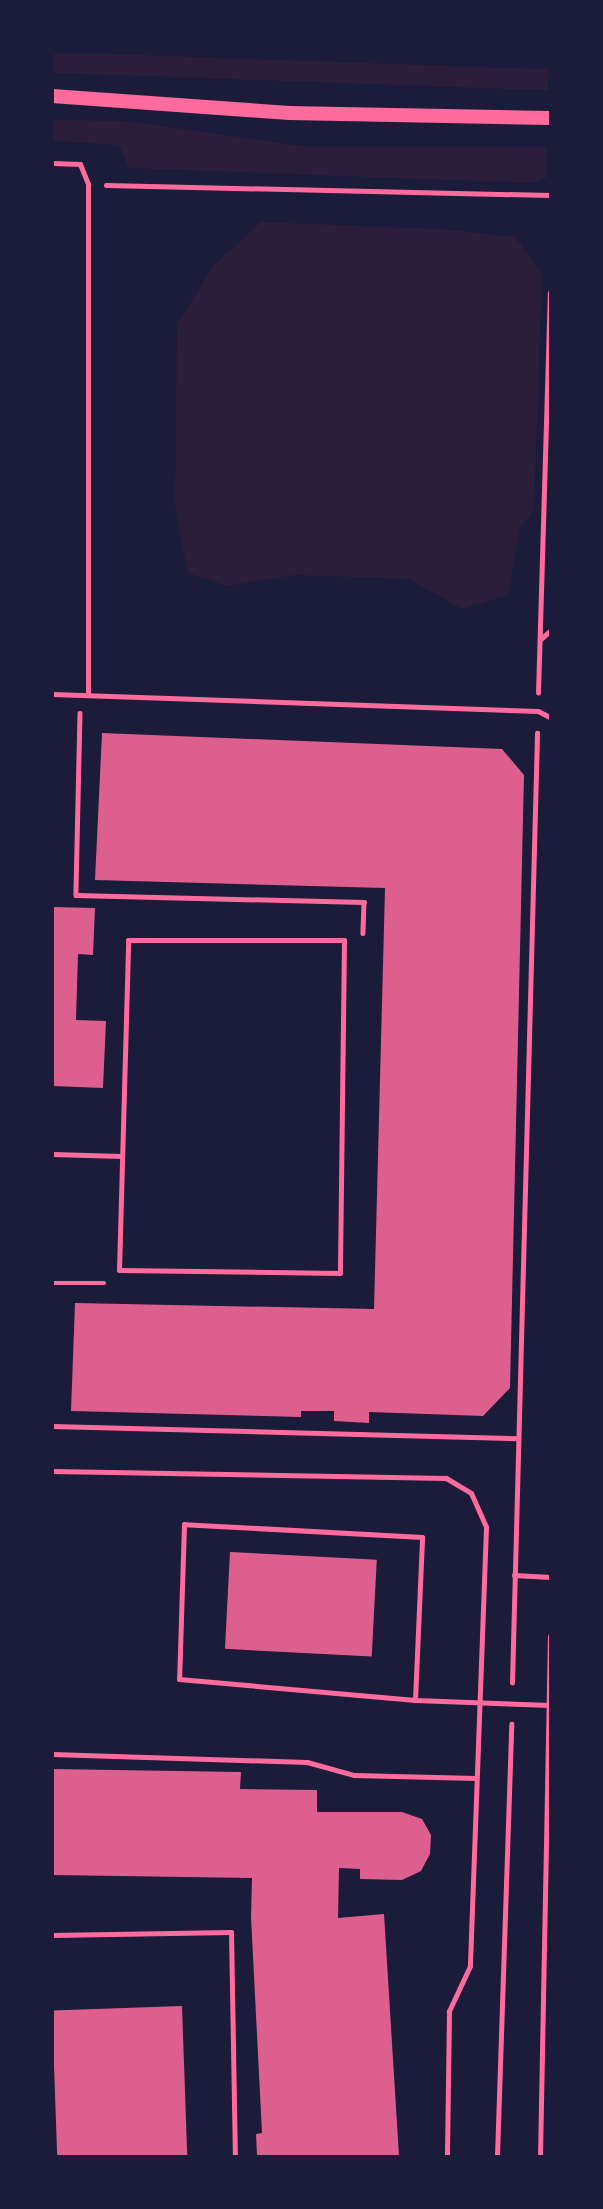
<!DOCTYPE html>
<style>
body{margin:0}
#map{position:relative;width:603px;height:2209px;overflow:hidden;background:#1b1b3a;font-family:Lora,serif}
div>[style]{position:absolute}
.green>*{inset:0;background:#2a1e3b;transform-origin:0 0}
.building>*{inset:0;background:#dd5f8e;transform-origin:0 0}
.path>*{height:4.5px;margin:-2.25px;padding:0 2.25px;transform-origin:2.25px;border-radius:2.25px;background:#ff6b9d}
.service>*{height:5px;margin:-2.5px;padding:0 2.5px;transform-origin:2.5px;border-radius:2.5px;background:#ff6b9d}
.secondary>*{height:14px;margin:-7px;padding:0 7px;transform-origin:7px;border-radius:7px;background:#ff6b9d}
span{translate:-50% -50%;white-space:nowrap;text-align:center;line-height:1.15;-webkit-text-stroke:5px #1b1b3a;paint-order:stroke}
.frame{position:absolute;inset:0;border:54px solid #1b1b3a;pointer-events:none}
</style>
<div id="map">
<div class="green">
<div style="left:53px;top:52px;width:496px;height:21px;rotate:2deg"></div>
<div style="clip-path:polygon(53px 120px,127px 121px,301px 146px,546px 147px,546px 178px,533px 183px,129px 168px,119px 145px,53px 141px)"></div>
<div style="clip-path:polygon(261px 222px,441px 229px,515px 237px,542px 273px,534px 511px,519px 529px,508px 595px,462px 609px,408px 579px,295px 575px,228px 586px,188px 573px,175px 506px,177px 324px,214px 265px)"></div>
</div>
<div class="building">
<div style="clip-path:polygon(102px 733px,502px 749px,524px 775px,510px 1388px,483px 1416px,369px 1412px,369px 1423px,334px 1421px,334px 1411px,301px 1411px,301px 1417px,71px 1411px,75px 1303px,374px 1309px,385px 888px,95px 880px)"></div>
<div style="clip-path:polygon(52px 907px,95px 908px,93px 955px,78px 954px,76px 1020px,106px 1021px,103px 1088px,52px 1086px)"></div>
<div style="left:230px;top:1552px;width:147px;height:97px;rotate:3deg"></div>
<div style="clip-path:polygon(52px 1769px,241px 1772px,240px 1789px,317px 1790px,317px 1812px,402px 1812px,422px 1819px,431px 1835px,430px 1854px,421px 1871px,402px 1880px,360px 1879px,360px 1869px,339px 1868px,338px 1918px,384px 1914px,399px 2156px,257px 2156px,256px 2134px,262px 2133px,251px 1917px,252px 1878px,52px 1875px)"></div>
<div style="left:182px;top:2006px;width:150px;height:130px;rotate:88deg"></div>
</div>
<div class="path">
<div style="left:106px;top:185px;width:444px;rotate:1.3deg"></div>
<div style="left:541px;top:639px;width:12px;rotate:-42deg"></div>
<div style="left:538px;top:693px;width:400px;rotate:-88.3deg"></div>
<div style="left:80px;top:713px;width:182px;rotate:91.3deg"></div>
<div style="left:76px;top:895px;width:288px;rotate:1.4deg"></div>
<div style="left:364px;top:902px;width:31px;rotate:92deg"></div>
<div style="left:52px;top:1283px;width:52px"></div>
<div style="left:52px;top:1426px;width:466px;rotate:1.5deg"></div>
<div style="left:514px;top:1575px;width:36px;rotate:3deg"></div>
<div style="left:512px;top:1683px;width:950px;rotate:-88.49deg"></div>
<div style="left:497px;top:2156px;width:432px;rotate:-88.1deg"></div>
</div>
<div class="service">
<div style="left:52px;top:163px;width:28px;rotate:2deg"></div>
<div style="left:80px;top:164px;width:22px;rotate:68deg"></div>
<div style="left:88px;top:184px;width:510px;rotate:90deg"></div>
<div style="left:52px;top:694px;width:486px;rotate:2deg"></div>
<div style="left:538px;top:711px;width:13px;rotate:27deg"></div>
<div style="left:128px;top:940px;width:216px"></div>
<div style="left:344px;top:940px;width:333px;rotate:90.7deg"></div>
<div style="left:340px;top:1273px;width:221px;rotate:-179.2deg"></div>
<div style="left:119px;top:1270px;width:330px;rotate:-88.4deg"></div>
<div style="left:52px;top:1154px;width:70px;rotate:1.6deg"></div>
<div style="left:52px;top:1471px;width:394px;rotate:1deg"></div>
<div style="left:446px;top:1478px;width:29px;rotate:31deg"></div>
<div style="left:471px;top:1493px;width:37px;rotate:66deg"></div>
<div style="left:486px;top:1527px;width:439px;rotate:92.1deg"></div>
<div style="left:470px;top:1966px;width:50px;rotate:115deg"></div>
<div style="left:449px;top:2011px;width:145px;rotate:90.8deg"></div>
<div style="left:415px;top:1700px;width:163px;rotate:-87.5deg"></div>
<div style="left:422px;top:1537px;width:238px;rotate:-176.9deg"></div>
<div style="left:184px;top:1524px;width:155px;rotate:91.8deg"></div>
<div style="left:179px;top:1679px;width:237px;rotate:5.1deg"></div>
<div style="left:415px;top:1700px;width:135px;rotate:2.1deg"></div>
<div style="left:52px;top:1754px;width:255px;rotate:1.8deg"></div>
<div style="left:307px;top:1762px;width:49px;rotate:15.5deg"></div>
<div style="left:354px;top:1775px;width:121px;rotate:1.4deg"></div>
<div style="left:52px;top:1935px;width:179px;rotate:-1deg"></div>
<div style="left:231px;top:1932px;width:224px;rotate:89deg"></div>
<div style="left:540px;top:2156px;width:520px;rotate:-88.9deg"></div>
</div>
<div class="secondary">
<div style="left:52px;top:96px;width:238px;rotate:4.1deg"></div>
<div style="left:289px;top:113px;width:261px;rotate:1.1deg"></div>
</div>
<div class="frame"></div>
</div>
